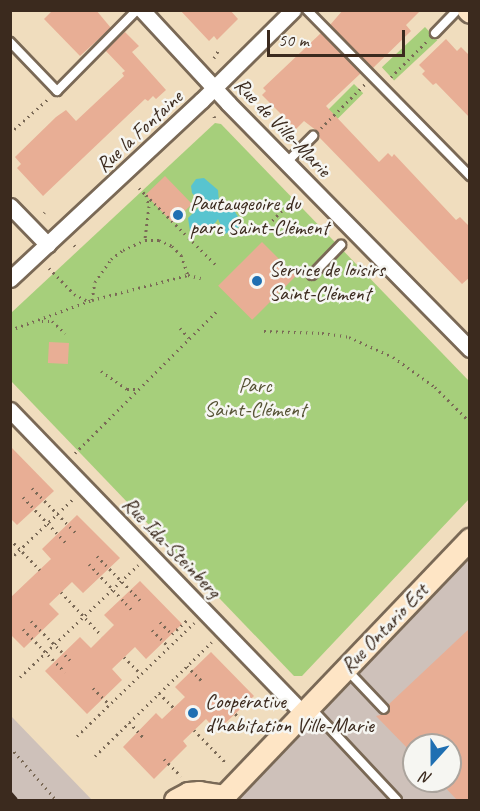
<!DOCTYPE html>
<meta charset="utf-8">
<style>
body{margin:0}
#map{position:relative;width:480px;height:811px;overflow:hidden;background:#f0ddbe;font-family:Caveat,sans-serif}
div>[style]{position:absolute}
.industrial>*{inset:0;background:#cec1ba}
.green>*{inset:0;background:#a6cf7b;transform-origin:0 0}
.water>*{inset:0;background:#58c4cf}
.building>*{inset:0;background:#e8ae95;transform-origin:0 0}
.path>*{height:3px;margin-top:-1.5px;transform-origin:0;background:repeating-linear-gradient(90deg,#7a6956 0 1.5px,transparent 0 6px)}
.roads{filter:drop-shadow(2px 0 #7a6956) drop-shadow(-2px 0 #7a6956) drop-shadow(0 2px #7a6956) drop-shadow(0 -2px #7a6956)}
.service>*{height:8px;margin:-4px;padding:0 4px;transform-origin:4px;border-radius:4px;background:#fff}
.minor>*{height:15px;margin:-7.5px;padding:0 7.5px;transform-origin:7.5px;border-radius:7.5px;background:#fff}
.secondary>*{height:21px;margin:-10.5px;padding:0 10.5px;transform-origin:10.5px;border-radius:10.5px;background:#fee5c5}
.rail>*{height:4.5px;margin-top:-2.25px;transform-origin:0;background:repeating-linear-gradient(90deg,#3b2a1e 0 9px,transparent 0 13.5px)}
.dots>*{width:16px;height:16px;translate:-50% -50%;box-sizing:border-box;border:3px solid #f6f6f2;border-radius:50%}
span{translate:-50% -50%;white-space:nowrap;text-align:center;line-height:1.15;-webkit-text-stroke:5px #f6f6f2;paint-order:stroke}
.street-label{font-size:21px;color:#3b2a1e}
.poi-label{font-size:21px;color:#3b2a1e}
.left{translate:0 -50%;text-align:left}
.park-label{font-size:21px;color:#565335}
.frame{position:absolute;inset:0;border:12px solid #3b2a1e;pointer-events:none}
.north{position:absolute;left:402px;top:733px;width:60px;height:60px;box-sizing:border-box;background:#f6f6f2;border:2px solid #aba49d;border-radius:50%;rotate:201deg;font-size:16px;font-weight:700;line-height:24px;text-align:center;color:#3b2a1e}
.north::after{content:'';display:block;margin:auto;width:21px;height:27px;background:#1f6fb2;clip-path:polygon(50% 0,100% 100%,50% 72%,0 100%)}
.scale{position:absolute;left:267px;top:30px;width:138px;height:27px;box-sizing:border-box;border:3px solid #3b2a1e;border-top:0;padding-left:8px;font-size:18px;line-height:21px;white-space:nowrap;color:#3b2a1e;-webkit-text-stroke:4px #f6f6f2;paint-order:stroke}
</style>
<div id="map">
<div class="industrial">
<div style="clip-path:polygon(evenodd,469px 539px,469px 800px,227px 800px,469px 539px,414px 745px,450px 745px,450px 781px,414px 781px,414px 745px)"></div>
<div style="clip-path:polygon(11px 716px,92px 800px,11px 800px)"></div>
</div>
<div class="green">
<div style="left:425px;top:27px;width:18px;height:59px;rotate:47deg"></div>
<div style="left:354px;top:84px;width:13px;height:59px;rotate:45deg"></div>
<div style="clip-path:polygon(215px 123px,221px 124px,469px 381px,469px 499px,302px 676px,294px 676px,11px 381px,11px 313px)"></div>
</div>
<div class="water">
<div style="clip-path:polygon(204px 178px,218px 190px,219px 202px,232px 207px,243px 225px,225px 234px,218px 219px,208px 233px,196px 235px,190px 231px,188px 218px,202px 204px,192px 193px,191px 186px,196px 179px)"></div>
</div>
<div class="building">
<div style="clip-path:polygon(53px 10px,96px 10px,111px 28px,80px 56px,44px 19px)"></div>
<div style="clip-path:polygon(180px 10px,230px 10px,238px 19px,217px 40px,214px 36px,209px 41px)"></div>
<div style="clip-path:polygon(343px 10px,421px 10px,406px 25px,411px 31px,373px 68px,330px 25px)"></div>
<div style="clip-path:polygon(125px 32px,139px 46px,132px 52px,166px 90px,156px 99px,153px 96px,148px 101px,145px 99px,43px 196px,17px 168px,21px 164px,15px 157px,56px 117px,66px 110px,76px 121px,124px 76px,122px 73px,125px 71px,105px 50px)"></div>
<div style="clip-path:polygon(321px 33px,361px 73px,326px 106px,379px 162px,388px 153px,392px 157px,394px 154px,456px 220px,460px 217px,470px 227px,470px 277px,462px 284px,319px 137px,317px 131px,304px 121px,296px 129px,262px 95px,266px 91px,263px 88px)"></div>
<div style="clip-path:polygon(446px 39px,457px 51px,461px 47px,470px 56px,470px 118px,436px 83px,433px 85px,422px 74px,425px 71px,419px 65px)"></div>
<div style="left:165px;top:176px;width:39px;height:27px;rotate:46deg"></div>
<div style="left:262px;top:242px;width:48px;height:62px;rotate:45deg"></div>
<div style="left:49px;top:342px;width:20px;height:21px;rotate:3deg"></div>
<div style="clip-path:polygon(10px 446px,54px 491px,17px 525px,10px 518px)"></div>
<div style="clip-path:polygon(77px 515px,120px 558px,83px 593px,72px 582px,49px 604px,59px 614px,24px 648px,10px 634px,10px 598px,51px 559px,42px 549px)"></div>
<div style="clip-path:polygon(140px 581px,182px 624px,146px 659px,135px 647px,112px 669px,122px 680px,87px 714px,45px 671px,80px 637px,91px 648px,114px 625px,104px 615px)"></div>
<div style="clip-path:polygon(470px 628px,470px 801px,458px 801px,439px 781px,450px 781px,450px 745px,414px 745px,414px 755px,376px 716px,388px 713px,388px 705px)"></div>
<div style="clip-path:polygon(211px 652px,254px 696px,217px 731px,206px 719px,183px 741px,187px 746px,154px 779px,123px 747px,156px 713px,162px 719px,185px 697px,175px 687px)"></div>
</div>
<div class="path">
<div style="left:214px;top:58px;width:8px;rotate:-60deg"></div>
<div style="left:391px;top:77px;width:51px;rotate:-45deg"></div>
<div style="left:243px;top:90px;width:9px;rotate:-49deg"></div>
<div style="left:214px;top:116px;width:3px;rotate:72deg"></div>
<div style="left:321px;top:128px;width:62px;rotate:-45deg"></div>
<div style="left:10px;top:133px;width:52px;rotate:-41.9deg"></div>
<div style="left:139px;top:188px;width:10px;rotate:45deg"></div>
<div style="left:146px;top:195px;width:11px;rotate:75deg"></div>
<div style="left:149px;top:206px;width:34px;rotate:97deg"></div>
<div style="left:146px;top:195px;width:98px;rotate:45deg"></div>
<div style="left:44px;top:213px;width:1px;rotate:-45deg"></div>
<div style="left:264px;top:229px;width:45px;rotate:-45.9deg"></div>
<div style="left:74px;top:245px;width:3px;rotate:45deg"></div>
<div style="left:49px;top:268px;width:36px;rotate:46deg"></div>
<div style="left:74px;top:294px;width:16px;rotate:27deg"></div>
<div style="left:92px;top:300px;width:18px;rotate:-81deg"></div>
<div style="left:95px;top:282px;width:28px;rotate:-55deg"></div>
<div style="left:111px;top:259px;width:15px;rotate:-37deg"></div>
<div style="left:123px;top:250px;width:24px;rotate:-24deg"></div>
<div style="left:145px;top:240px;width:14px"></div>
<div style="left:159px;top:240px;width:14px;rotate:25deg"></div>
<div style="left:172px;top:246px;width:13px;rotate:45deg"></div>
<div style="left:181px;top:255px;width:21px;rotate:71deg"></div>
<div style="left:42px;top:321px;width:10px"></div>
<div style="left:52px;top:321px;width:18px;rotate:43deg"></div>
<div style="left:180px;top:328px;width:13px;rotate:48deg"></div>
<div style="left:10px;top:330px;width:87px;rotate:-20.1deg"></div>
<div style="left:92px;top:300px;width:99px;rotate:-14.6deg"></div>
<div style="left:188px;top:275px;width:13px;rotate:13deg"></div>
<div style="left:264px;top:331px;width:58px;rotate:2deg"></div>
<div style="left:322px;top:333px;width:27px;rotate:8deg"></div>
<div style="left:349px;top:337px;width:48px;rotate:24.4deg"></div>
<div style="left:393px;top:357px;width:52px;rotate:35.5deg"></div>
<div style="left:435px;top:387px;width:49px;rotate:45deg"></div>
<div style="left:101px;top:371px;width:32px;rotate:35deg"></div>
<div style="left:127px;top:389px;width:11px"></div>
<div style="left:75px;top:453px;width:202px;rotate:-45deg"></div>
<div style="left:10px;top:465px;width:3px;rotate:45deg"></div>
<div style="left:32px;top:488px;width:64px;rotate:45.6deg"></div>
<div style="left:23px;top:497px;width:64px;rotate:46.9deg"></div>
<div style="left:10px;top:539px;width:43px;rotate:45.9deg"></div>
<div style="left:97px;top:556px;width:62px;rotate:45.7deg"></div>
<div style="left:10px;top:559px;width:88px;rotate:-43.6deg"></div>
<div style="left:89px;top:564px;width:62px;rotate:47deg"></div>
<div style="left:61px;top:592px;width:60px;rotate:47deg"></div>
<div style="left:31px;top:621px;width:59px;rotate:45deg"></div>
<div style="left:160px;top:622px;width:17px;rotate:45deg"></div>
<div style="left:172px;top:634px;width:23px;rotate:-43deg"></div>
<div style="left:23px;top:629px;width:60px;rotate:45.7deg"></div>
<div style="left:152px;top:630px;width:24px;rotate:45deg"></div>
<div style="left:124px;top:657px;width:24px;rotate:45deg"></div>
<div style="left:187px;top:666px;width:21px;rotate:45deg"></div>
<div style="left:20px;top:677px;width:163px;rotate:-43.5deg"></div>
<div style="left:93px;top:688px;width:24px;rotate:45deg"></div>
<div style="left:159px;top:693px;width:21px;rotate:45deg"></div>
<div style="left:223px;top:701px;width:43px;rotate:45.9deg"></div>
<div style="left:129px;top:722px;width:21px;rotate:47deg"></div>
<div style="left:194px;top:730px;width:45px;rotate:45.9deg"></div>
<div style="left:77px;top:736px;width:163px;rotate:-44deg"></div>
<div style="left:10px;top:747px;width:70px;rotate:49deg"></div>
<div style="left:95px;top:756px;width:163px;rotate:-44.3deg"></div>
<div style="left:164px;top:759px;width:24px;rotate:45deg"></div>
</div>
<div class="roads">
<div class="service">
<div style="left:307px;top:10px;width:233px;rotate:45.5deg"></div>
<div style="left:435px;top:33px;width:32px;rotate:-46deg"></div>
<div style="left:10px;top:42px;width:68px;rotate:46.2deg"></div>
<div style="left:57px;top:91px;width:114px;rotate:-45.4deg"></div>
<div style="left:287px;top:162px;width:37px;rotate:-45deg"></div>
<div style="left:312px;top:275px;width:42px;rotate:-46deg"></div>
<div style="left:348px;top:671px;width:52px;rotate:46.5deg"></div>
<div style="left:310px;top:707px;width:127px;rotate:46.9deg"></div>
</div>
<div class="minor">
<div style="left:142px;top:10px;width:127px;rotate:47.2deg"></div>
<div style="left:228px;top:103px;width:345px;rotate:45.5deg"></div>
<div style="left:10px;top:206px;width:54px;rotate:45.7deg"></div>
<div style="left:10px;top:279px;width:262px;rotate:-43deg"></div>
<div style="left:202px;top:100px;width:128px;rotate:-44.7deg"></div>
<div style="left:10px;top:410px;width:421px;rotate:46deg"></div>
</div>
<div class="secondary">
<div style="left:468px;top:10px;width:3px;rotate:45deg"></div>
<div style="left:224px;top:796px;width:356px;rotate:-46.3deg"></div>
<div style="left:175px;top:800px;width:15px;rotate:-28deg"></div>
<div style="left:188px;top:793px;width:11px;rotate:-5deg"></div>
<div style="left:199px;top:792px;width:25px;rotate:9deg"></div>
<div style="left:224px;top:796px;width:4px;rotate:76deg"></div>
</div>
</div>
<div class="rail">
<div style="left:10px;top:793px;width:9px;rotate:49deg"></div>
</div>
<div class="dots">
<div style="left:178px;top:215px;background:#1f6fb2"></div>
<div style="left:257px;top:281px;background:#1f6fb2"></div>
<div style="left:193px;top:713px;background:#1f6fb2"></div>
</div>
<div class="street-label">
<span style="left:283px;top:127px;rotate:46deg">Rue de Ville-Marie</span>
<span style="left:139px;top:131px;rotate:-43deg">Rue la Fontaine</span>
<span style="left:172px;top:547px;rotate:46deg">Rue Ida-Steinberg</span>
<span style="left:384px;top:628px;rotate:-46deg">Rue Ontario Est</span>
</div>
<div class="poi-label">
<span class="left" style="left:190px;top:215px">Pautaugeoire du<br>parc Saint-Clément</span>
<span class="left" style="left:269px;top:281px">Service de loisirs<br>Saint-Clément</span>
<span class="left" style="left:205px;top:713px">Coopérative<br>d'habitation Ville-Marie</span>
</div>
<div class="park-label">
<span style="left:255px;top:397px">Parc<br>Saint-Clément</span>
</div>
<div class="frame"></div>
<div class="north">N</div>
<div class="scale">50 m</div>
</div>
